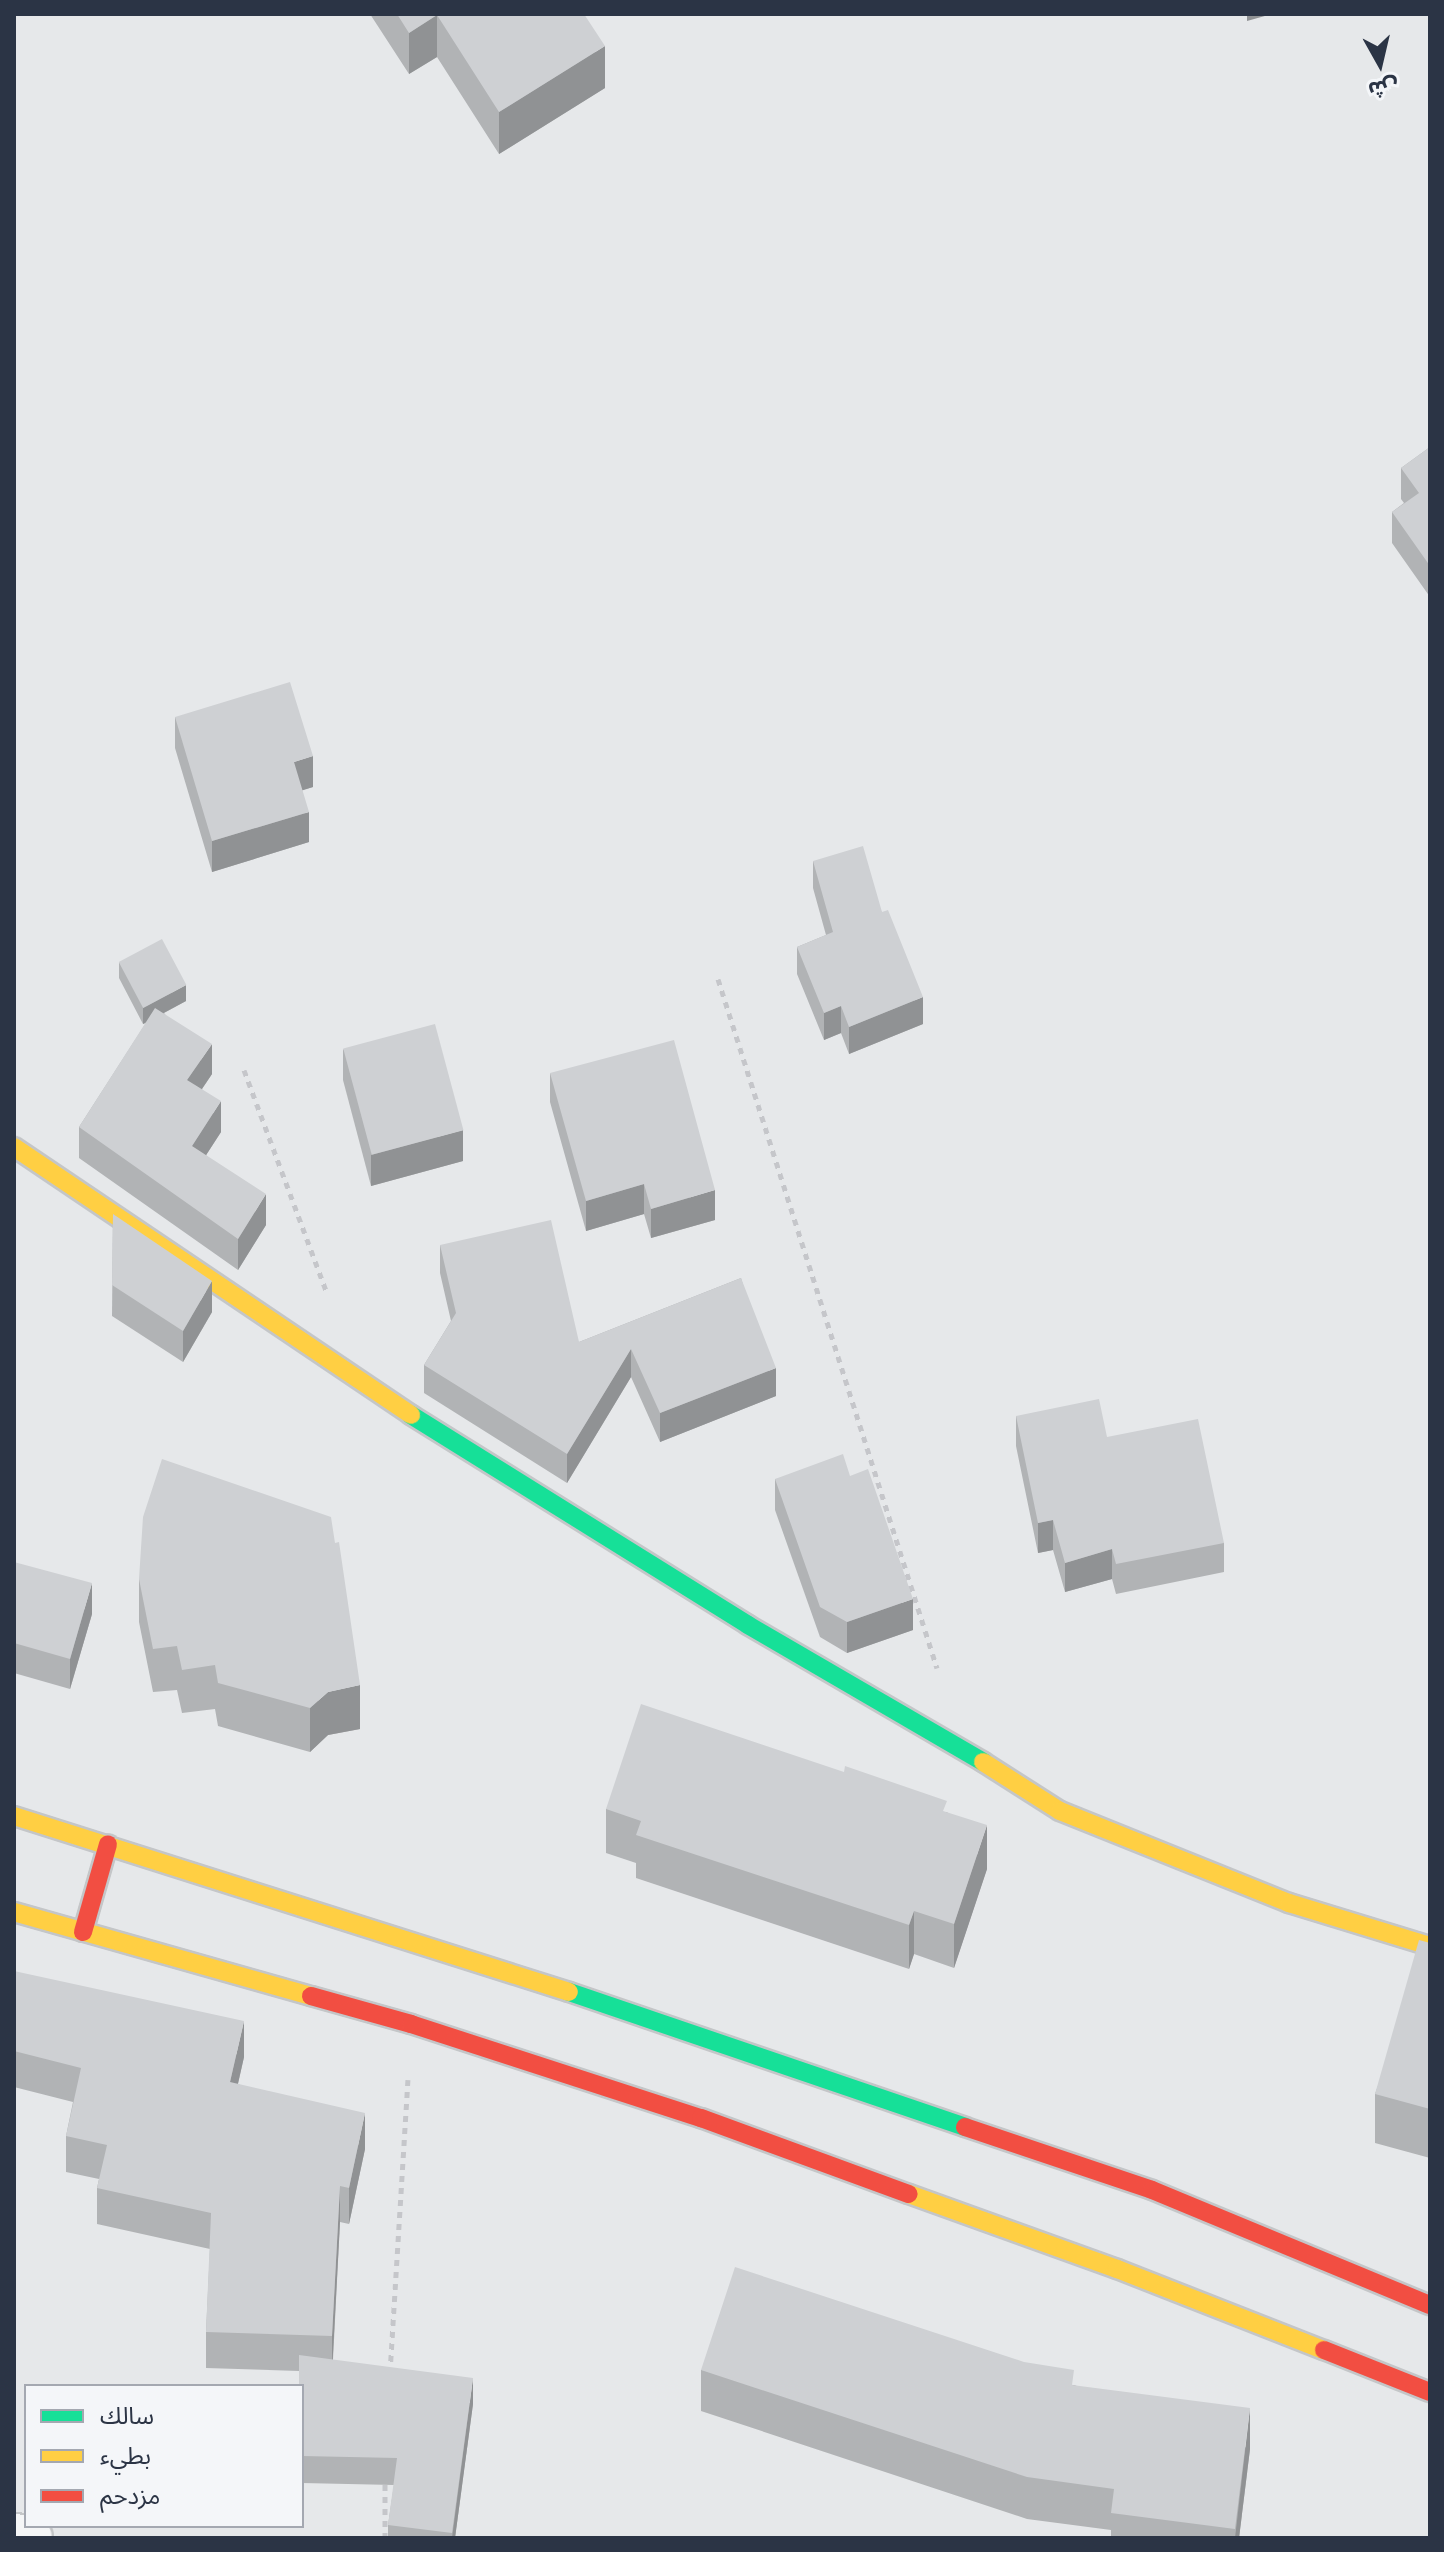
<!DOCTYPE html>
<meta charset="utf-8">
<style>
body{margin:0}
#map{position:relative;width:1444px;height:2552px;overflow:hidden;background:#e6e8ea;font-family:"Fira Sans","Noto Sans Arabic",sans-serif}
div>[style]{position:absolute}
.path>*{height:5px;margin-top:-2.5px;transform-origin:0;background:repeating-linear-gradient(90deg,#c5c6ca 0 6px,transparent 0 12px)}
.roads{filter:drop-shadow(2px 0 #c4c6c8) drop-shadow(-2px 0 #c4c6c8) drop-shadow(0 2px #c4c6c8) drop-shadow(0 -2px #c4c6c8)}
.street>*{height:44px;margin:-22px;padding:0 22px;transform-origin:22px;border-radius:22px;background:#f5f6f7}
.fast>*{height:18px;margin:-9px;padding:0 9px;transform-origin:9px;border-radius:9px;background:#16e098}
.slow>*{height:18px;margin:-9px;padding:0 9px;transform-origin:9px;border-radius:9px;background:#ffcf43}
.jam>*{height:18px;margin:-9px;padding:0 9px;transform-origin:9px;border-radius:9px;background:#f24e42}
.wall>*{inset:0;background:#b1b3b5}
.shaded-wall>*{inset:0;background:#909294}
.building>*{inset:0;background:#ced0d3;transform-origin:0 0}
span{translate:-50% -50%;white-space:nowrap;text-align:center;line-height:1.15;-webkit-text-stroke:8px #f4f6f9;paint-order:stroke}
.frame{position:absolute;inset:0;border:16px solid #2b3445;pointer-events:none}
.legend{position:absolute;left:24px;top:2384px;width:280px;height:144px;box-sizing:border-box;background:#f4f6f9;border:2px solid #a4a8b1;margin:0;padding:10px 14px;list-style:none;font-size:24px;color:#2b3445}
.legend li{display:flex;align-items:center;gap:16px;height:40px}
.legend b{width:40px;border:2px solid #a4a8b1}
.north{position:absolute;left:1340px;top:24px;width:80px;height:80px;-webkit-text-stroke:6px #f4f6f9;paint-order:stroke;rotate:172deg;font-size:22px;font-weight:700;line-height:32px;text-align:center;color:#2b3445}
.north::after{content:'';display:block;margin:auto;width:28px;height:36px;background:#2b3445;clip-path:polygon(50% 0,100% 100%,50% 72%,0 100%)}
</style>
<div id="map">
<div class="path">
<div style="left:718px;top:979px;width:723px;rotate:72.37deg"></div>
<div style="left:244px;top:1070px;width:236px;rotate:69.6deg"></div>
<div style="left:390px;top:2373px;width:294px;rotate:-86.5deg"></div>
<div style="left:385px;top:2538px;width:59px;rotate:-90deg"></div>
</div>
<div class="roads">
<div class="street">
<div style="left:14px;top:2536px;width:16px;rotate:7deg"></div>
</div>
<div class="fast">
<div style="left:411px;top:1415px;width:397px;rotate:31.9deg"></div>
<div style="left:748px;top:1625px;width:272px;rotate:30.2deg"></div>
<div style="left:569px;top:1992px;width:418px;rotate:18.8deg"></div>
</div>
<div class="slow">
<div style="left:14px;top:1147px;width:479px;rotate:34deg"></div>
<div style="left:983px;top:1762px;width:91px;rotate:32.5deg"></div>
<div style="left:1060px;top:1811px;width:247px;rotate:21.9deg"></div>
<div style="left:1289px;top:1903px;width:147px;rotate:17deg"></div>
<div style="left:14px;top:1816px;width:582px;rotate:17.59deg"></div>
<div style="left:14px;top:1912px;width:309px;rotate:15.8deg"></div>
<div style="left:909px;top:2194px;width:221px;rotate:19.8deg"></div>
<div style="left:1117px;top:2269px;width:222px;rotate:21.4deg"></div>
</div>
<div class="jam">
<div style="left:83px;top:1932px;width:91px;rotate:-74.1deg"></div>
<div style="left:311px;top:1996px;width:104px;rotate:15.6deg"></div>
<div style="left:411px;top:2024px;width:305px;rotate:18deg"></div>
<div style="left:701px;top:2118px;width:221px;rotate:20.1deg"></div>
<div style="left:965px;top:2127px;width:197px;rotate:18.6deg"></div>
<div style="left:1152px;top:2190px;width:301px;rotate:22.5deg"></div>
<div style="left:1324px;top:2350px;width:114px;rotate:21.6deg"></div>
</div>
</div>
<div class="wall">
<div style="clip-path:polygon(370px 14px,584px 14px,605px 88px,499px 154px,437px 57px,409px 74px)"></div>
<div style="clip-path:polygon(1430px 447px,1430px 597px,1392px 543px,1392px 512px,1404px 503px,1401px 499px,1401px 468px)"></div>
<div style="clip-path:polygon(175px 717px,313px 787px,302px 790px,309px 842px,212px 872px,175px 748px)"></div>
<div style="clip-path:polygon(813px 861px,882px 912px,923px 1024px,849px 1054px,841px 1033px,824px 1040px,797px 974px,797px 947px,826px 935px,813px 888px)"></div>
<div style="clip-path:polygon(119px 962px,186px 1001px,164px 1013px,212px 1074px,202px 1089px,221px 1132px,206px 1155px,266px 1225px,238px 1270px,79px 1158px,79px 1127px,146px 1023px,143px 1024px,119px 978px)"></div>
<div style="clip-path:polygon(343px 1049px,463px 1161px,371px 1186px,343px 1080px)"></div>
<div style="clip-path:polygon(550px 1073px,715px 1220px,651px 1238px,644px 1214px,586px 1231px,550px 1102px)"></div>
<div style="clip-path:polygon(113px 1214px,212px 1312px,183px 1362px,112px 1316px)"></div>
<div style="clip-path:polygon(440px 1245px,579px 1342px,741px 1278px,776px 1396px,660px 1442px,631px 1377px,567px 1483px,424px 1393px,424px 1365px,451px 1321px,440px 1273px)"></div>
<div style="clip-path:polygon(1016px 1416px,1107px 1437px,1224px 1543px,1224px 1572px,1116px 1594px,1112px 1579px,1065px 1592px,1053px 1550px,1038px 1553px,1016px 1446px)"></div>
<div style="clip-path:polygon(850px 1476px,913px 1630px,847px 1653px,820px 1637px,775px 1510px,775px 1479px)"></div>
<div style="clip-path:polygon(14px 1562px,92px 1614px,70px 1689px,14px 1673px)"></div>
<div style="clip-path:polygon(139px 1579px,360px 1729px,328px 1735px,310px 1752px,218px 1726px,215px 1709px,182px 1713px,177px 1690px,153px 1692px,139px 1622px)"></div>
<div style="clip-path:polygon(606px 1809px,947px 1812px,987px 1869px,954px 1968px,914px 1954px,909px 1969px,636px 1878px,636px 1863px,606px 1853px)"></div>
<div style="clip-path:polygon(1430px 1943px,1430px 2158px,1375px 2143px,1375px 2094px)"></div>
<div style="clip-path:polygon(14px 1971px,244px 2057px,238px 2084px,365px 2149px,349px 2224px,340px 2222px,333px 2360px,473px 2404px,455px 2538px,388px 2538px,388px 2525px,394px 2485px,302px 2483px,302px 2386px,299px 2371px,206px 2368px,206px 2332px,210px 2249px,97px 2224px,97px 2188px,99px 2179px,66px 2172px,66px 2136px,73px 2102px,14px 2087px)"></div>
<div style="clip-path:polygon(701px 2370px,1074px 2385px,1250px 2449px,1239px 2538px,1111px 2538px,1111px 2530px,1027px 2519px,701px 2411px)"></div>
</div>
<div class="shaded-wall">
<div style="clip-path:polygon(1247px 14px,1272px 14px,1247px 21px)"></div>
<div style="clip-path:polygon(437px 15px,437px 57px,409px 74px,409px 33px)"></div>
<div style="clip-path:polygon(605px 46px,605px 88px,499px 154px,499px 112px)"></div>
<div style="clip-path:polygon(313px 756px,313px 787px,294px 793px,294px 762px)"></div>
<div style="clip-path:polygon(309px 812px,309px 842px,212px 872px,212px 841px)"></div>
<div style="clip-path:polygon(186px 985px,186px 1001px,143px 1024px,143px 1008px)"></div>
<div style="clip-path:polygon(923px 997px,923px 1024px,849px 1054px,849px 1027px)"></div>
<div style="clip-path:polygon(841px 1006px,841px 1033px,824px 1040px,824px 1013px)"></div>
<div style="clip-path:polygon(212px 1044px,212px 1074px,187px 1111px,187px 1080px)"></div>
<div style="clip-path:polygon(221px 1101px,221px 1132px,192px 1177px,192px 1146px)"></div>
<div style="clip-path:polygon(463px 1130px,463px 1161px,371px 1186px,371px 1155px)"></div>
<div style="clip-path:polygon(644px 1184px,644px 1214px,586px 1231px,586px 1201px)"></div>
<div style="clip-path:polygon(715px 1190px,715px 1220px,651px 1238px,651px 1209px)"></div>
<div style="clip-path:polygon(266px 1194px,266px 1225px,238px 1270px,238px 1239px)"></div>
<div style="clip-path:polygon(212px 1281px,212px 1312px,183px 1362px,183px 1331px)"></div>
<div style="clip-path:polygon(631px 1349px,631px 1377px,567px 1483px,567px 1454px)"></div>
<div style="clip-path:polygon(776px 1368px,776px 1396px,660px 1442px,660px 1413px)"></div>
<div style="clip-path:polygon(1053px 1520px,1053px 1550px,1038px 1553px,1038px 1523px)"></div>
<div style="clip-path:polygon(1112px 1549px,1112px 1579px,1065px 1592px,1065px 1563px)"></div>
<div style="clip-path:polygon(92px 1583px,92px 1614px,70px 1689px,70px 1659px)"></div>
<div style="clip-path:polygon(913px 1599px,913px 1630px,847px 1653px,847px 1622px)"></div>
<div style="clip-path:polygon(360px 1685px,360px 1729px,328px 1735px,310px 1752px,310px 1708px,328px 1692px)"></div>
<div style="clip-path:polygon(987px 1825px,987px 1869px,954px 1968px,954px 1924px)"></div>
<div style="clip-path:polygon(914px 1911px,914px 1954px,909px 1969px,909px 1925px)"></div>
<div style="clip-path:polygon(244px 2021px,244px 2057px,230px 2118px,230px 2082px)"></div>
<div style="clip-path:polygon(365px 2113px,365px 2149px,349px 2224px,349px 2188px)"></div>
<div style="clip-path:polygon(340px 2186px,340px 2222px,332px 2372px,332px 2336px)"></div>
<div style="clip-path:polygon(473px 2378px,473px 2404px,455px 2538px,452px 2538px)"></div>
<div style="clip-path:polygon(1250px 2408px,1250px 2449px,1239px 2538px,1235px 2538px)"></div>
</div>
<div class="building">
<div style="clip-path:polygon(397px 14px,584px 14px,605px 46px,499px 112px,437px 15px,409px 33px)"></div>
<div style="clip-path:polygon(1430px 447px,1430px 566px,1392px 512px,1419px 493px,1401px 468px)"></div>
<div style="clip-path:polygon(290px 682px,313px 756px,294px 762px,309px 812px,212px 841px,175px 717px)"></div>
<div style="clip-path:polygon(863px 846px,882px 912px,888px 910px,923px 997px,849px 1027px,841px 1006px,824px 1013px,797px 947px,833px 932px,813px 861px)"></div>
<div style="left:162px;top:939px;width:52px;height:49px;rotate:62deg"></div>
<div style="clip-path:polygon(155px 1008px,212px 1044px,187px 1080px,221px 1101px,192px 1146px,266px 1194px,238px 1239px,79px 1127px)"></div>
<div style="left:435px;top:1024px;width:110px;height:95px;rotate:75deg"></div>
<div style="clip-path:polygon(674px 1040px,715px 1190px,651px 1209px,644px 1184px,586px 1201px,550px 1073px)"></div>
<div style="clip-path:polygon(113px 1214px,212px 1281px,183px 1331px,112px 1285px)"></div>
<div style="clip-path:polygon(551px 1220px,579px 1342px,741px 1278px,776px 1368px,660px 1413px,631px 1349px,567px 1454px,424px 1365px,456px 1313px,440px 1245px)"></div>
<div style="clip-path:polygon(1099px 1399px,1107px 1437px,1198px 1419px,1224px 1543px,1116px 1564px,1112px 1549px,1065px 1563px,1053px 1520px,1038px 1523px,1016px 1416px)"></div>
<div style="clip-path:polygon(843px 1454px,850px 1476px,868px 1469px,913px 1599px,847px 1622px,820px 1607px,775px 1479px)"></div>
<div style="clip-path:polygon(162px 1459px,331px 1517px,335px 1543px,339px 1542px,360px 1685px,328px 1692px,310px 1708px,218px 1683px,215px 1665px,182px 1670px,177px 1646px,153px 1649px,139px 1579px,143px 1517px)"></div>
<div style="clip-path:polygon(14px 1562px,92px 1583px,70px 1659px,14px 1643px)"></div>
<div style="clip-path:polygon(641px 1704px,844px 1772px,845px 1766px,947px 1801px,943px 1811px,987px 1825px,954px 1924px,914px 1911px,909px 1925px,636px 1835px,641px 1821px,606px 1809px)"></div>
<div style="clip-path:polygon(1419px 1940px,1430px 1943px,1430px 2109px,1375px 2094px)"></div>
<div style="clip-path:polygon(14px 1971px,244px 2021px,230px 2082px,365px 2113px,349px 2188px,340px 2186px,332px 2336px,206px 2332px,211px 2213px,97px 2188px,107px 2145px,66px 2136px,81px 2068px,14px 2051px)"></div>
<div style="clip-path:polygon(735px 2267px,1024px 2362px,1074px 2370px,1072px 2385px,1250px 2408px,1235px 2529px,1111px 2513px,1114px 2489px,1027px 2477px,701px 2370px)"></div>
<div style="clip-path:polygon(299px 2355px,473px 2378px,452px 2533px,388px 2525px,397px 2458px,302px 2456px,302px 2386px,299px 2386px)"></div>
</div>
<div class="frame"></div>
<ul class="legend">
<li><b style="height:10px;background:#16e098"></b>سالك</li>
<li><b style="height:10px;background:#ffcf43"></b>بطيء</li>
<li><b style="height:10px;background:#f24e42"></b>مزدحم</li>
</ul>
<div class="north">ش</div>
</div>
